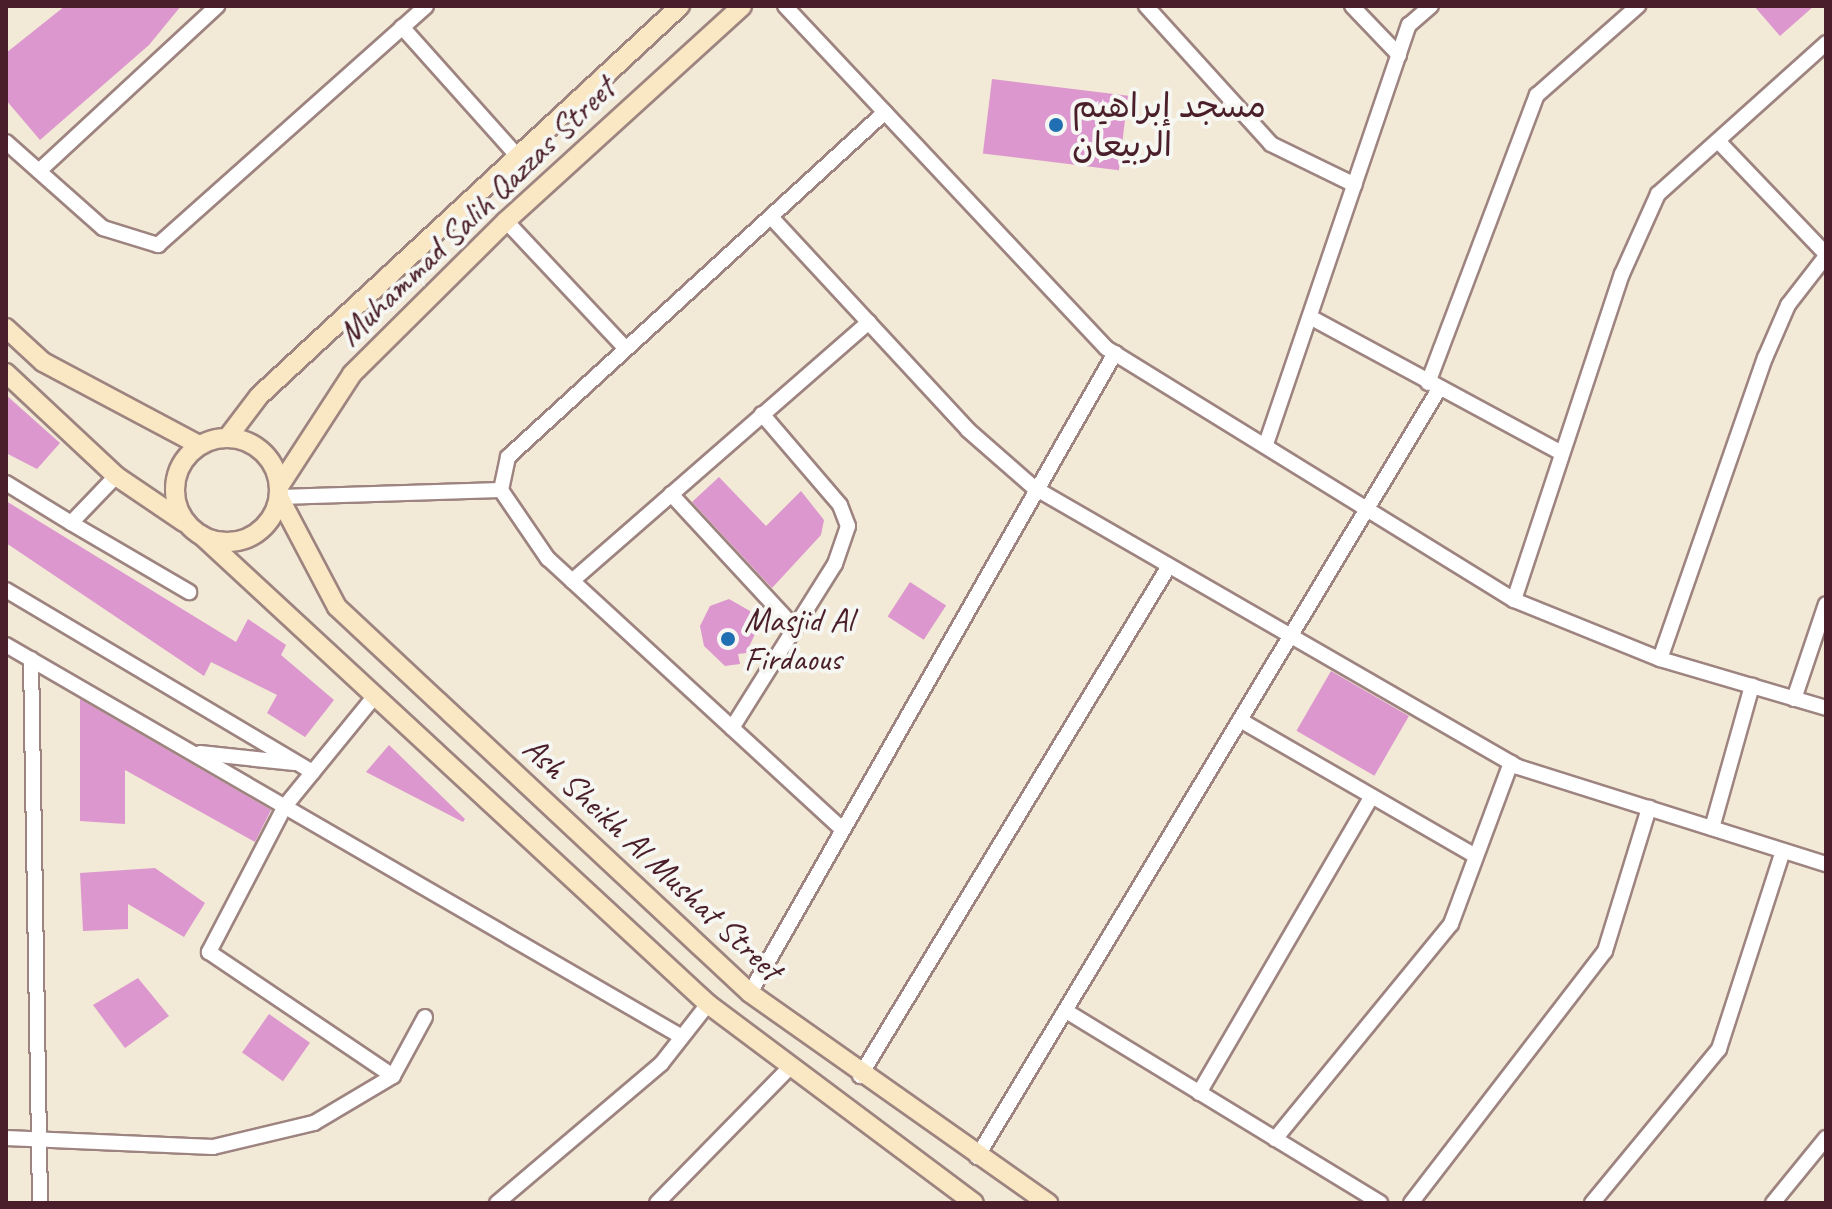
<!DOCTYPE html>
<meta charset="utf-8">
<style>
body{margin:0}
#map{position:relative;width:1832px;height:1209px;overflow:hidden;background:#f2e9d6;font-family:Caveat,"Playpen Sans Arabic",sans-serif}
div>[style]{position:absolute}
.building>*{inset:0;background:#dc97ce;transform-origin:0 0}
.roads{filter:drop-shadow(2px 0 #9e8480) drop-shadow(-2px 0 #9e8480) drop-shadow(0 2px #9e8480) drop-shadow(0 -2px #9e8480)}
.street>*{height:14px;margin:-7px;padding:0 7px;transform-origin:7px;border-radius:7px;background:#fff}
.secondary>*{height:18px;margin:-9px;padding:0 9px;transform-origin:9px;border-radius:9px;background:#fae7c3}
.secondary>.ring{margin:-9px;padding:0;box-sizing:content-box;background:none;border:18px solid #fae7c3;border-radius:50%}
.dots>*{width:22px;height:22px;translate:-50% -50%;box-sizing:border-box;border:4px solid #f6f6f2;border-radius:50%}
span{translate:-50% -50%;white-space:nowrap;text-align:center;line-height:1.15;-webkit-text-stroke:8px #f6f6f2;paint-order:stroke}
.poi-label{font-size:34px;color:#4a1f2b}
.left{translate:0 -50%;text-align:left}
.street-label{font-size:34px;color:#4a1f2b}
.frame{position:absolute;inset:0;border:8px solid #4a1f2b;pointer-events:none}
</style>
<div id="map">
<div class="building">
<div style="clip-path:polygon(65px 6px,181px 6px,149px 45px,40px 140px,6px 100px,6px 53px)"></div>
<div style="clip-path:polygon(1754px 6px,1814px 6px,1780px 36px)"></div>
<div style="left:992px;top:79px;width:137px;height:75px;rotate:7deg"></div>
<div style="clip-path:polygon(6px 395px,60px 443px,37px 469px,6px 453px)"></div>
<div style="clip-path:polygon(719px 477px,766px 526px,801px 491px,824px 520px,821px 535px,772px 588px,692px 502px)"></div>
<div style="clip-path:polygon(6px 501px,236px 642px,248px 619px,286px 645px,281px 655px,334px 700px,305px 737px,267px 713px,277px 695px,211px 662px,204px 676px,6px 543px)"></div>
<div style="left:910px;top:582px;width:43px;height:41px;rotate:33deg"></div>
<div style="clip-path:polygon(729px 599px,750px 611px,756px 632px,746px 653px,738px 654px,740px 664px,725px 666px,704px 646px,700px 626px,710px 606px)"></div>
<div style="left:1331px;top:671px;width:90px;height:69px;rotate:30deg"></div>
<div style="clip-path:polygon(80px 699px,271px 810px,255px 842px,125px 770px,125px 824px,80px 821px)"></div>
<div style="clip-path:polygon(389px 745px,465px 819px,463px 822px,366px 772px)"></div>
<div style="clip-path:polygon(155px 868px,205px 903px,184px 937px,128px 904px,128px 929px,83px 931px,80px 873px)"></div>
<div style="clip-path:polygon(138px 978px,169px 1016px,125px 1048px,93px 1005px)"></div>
<div style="left:269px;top:1014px;width:50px;height:47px;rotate:35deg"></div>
</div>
<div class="roads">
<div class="street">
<div style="left:785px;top:6px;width:469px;rotate:46.8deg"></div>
<div style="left:1106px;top:348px;width:480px;rotate:31.7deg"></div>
<div style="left:1514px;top:600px;width:157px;rotate:22deg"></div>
<div style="left:1660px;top:659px;width:173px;rotate:16.4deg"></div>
<div style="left:1146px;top:6px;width:186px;rotate:47.8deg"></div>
<div style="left:1271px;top:144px;width:93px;rotate:26deg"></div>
<div style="left:1352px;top:6px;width:68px;rotate:46.2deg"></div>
<div style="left:402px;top:27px;width:177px;rotate:48.2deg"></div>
<div style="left:1718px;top:141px;width:156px;rotate:46.3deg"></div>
<div style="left:6px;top:142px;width:130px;rotate:41.6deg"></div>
<div style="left:103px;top:228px;width:58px;rotate:17.2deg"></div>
<div style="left:158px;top:245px;width:359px;rotate:-41.7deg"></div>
<div style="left:39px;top:171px;width:243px;rotate:-42.8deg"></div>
<div style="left:771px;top:217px;width:290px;rotate:47.2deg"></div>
<div style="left:968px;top:430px;width:86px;rotate:41.2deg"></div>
<div style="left:1033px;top:487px;width:560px;rotate:30deg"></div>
<div style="left:1518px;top:767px;width:323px;rotate:17.5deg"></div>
<div style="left:506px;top:221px;width:175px;rotate:46.8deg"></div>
<div style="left:1310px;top:317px;width:286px;rotate:28.4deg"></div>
<div style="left:1428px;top:383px;width:308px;rotate:-69.3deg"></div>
<div style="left:1537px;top:95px;width:135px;rotate:-41.4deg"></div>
<div style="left:1266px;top:444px;width:443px;rotate:-71.2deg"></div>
<div style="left:1409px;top:25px;width:29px;rotate:-41deg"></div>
<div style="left:6px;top:483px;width:76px;rotate:31.6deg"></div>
<div style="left:71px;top:523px;width:65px;rotate:-46.2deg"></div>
<div style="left:671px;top:494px;width:183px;rotate:47.2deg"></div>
<div style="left:279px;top:497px;width:222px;rotate:-1.8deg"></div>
<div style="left:71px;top:523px;width:137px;rotate:30.3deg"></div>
<div style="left:572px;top:581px;width:394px;rotate:-41.1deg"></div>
<div style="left:6px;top:590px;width:357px;rotate:30.7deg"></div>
<div style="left:1514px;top:600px;width:343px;rotate:-71.7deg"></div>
<div style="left:1622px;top:274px;width:88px;rotate:-65.8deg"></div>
<div style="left:1658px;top:194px;width:226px;rotate:-41.9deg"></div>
<div style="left:6px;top:645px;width:781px;rotate:30.11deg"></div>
<div style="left:31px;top:659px;width:544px;rotate:89.05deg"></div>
<div style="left:1660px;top:659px;width:319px;rotate:-70.8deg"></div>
<div style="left:1765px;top:358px;width:58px;rotate:-66.5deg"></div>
<div style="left:1788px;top:305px;width:62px;rotate:-52.2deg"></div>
<div style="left:374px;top:697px;width:141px;rotate:129.2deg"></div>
<div style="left:285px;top:806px;width:165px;rotate:117.5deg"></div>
<div style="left:209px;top:952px;width:222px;rotate:34deg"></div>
<div style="left:1794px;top:699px;width:100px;rotate:-71.4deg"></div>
<div style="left:1240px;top:720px;width:272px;rotate:30deg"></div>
<div style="left:732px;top:728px;width:194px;rotate:-57.9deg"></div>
<div style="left:835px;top:564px;width:40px;rotate:-71.1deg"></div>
<div style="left:848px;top:526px;width:22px;rotate:-111deg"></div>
<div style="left:840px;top:505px;width:120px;rotate:-130.6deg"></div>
<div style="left:200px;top:753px;width:95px;rotate:6.1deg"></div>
<div style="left:1712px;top:828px;width:148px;rotate:-74.3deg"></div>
<div style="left:842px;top:829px;width:399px;rotate:-137.4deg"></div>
<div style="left:548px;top:559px;width:83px;rotate:-124.3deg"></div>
<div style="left:501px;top:490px;width:34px;rotate:-78deg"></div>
<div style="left:508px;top:457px;width:511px;rotate:-42.46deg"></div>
<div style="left:750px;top:993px;width:737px;rotate:-60.3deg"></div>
<div style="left:1066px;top:1011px;width:368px;rotate:31.4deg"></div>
<div style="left:860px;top:1076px;width:596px;rotate:-58.79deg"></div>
<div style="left:1199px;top:1093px;width:342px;rotate:-59.8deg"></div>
<div style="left:6px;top:1138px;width:207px;rotate:2.5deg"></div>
<div style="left:213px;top:1147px;width:104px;rotate:-13.4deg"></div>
<div style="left:314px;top:1123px;width:92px;rotate:-30.7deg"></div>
<div style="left:393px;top:1076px;width:67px;rotate:-61.5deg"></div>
<div style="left:1275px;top:1139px;width:278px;rotate:-50.7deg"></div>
<div style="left:1451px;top:924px;width:172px;rotate:-69.6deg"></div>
<div style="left:977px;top:1157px;width:896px;rotate:-58.97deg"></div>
<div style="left:497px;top:1203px;width:215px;rotate:-40.3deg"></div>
<div style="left:661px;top:1064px;width:76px;rotate:-51.9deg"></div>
<div style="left:657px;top:1203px;width:187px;rotate:-45.6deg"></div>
<div style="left:1411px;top:1203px;width:318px;rotate:-52.4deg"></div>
<div style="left:1605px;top:951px;width:150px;rotate:-72.9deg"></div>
<div style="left:1592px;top:1203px;width:200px;rotate:-50.5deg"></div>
<div style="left:1719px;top:1049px;width:208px;rotate:-72.1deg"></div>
<div style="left:1773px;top:1203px;width:84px;rotate:-50.8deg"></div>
</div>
<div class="secondary">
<div style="left:6px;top:328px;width:50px;rotate:42.6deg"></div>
<div style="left:43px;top:362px;width:177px;rotate:28deg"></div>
<div style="left:6px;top:373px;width:151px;rotate:43.1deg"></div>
<div style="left:116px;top:476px;width:82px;rotate:34.1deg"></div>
<div style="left:228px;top:437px;width:51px;rotate:-52.9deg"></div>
<div style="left:259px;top:396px;width:574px;rotate:-42.81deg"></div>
<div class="ring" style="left:175px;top:438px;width:86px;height:86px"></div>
<div style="left:280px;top:485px;width:132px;rotate:-57deg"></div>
<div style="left:352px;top:374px;width:217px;rotate:-44.8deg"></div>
<div style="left:506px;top:221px;width:319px;rotate:-42.3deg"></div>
<div style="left:279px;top:497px;width:124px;rotate:62.2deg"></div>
<div style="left:337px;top:607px;width:565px;rotate:43.06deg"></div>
<div style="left:750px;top:993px;width:365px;rotate:35.2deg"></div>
<div style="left:201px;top:535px;width:691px;rotate:42.77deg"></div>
<div style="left:708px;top:1004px;width:332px;rotate:36.8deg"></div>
</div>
</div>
<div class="dots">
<div style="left:1056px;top:125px;background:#1f6fb2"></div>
<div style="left:728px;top:639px;background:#1f6fb2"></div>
</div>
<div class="poi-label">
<span class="left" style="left:1072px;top:125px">مسجد إبراهيم<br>الربيعان</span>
<span class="left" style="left:744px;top:639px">Masjid Al<br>Firdaous</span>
</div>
<div class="street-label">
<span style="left:476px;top:211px;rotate:-44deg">Muhammad Salih Qazzas Street</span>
<span style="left:653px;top:858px;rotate:43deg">Ash Sheikh Al Mushat Street</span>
</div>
<div class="frame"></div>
</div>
